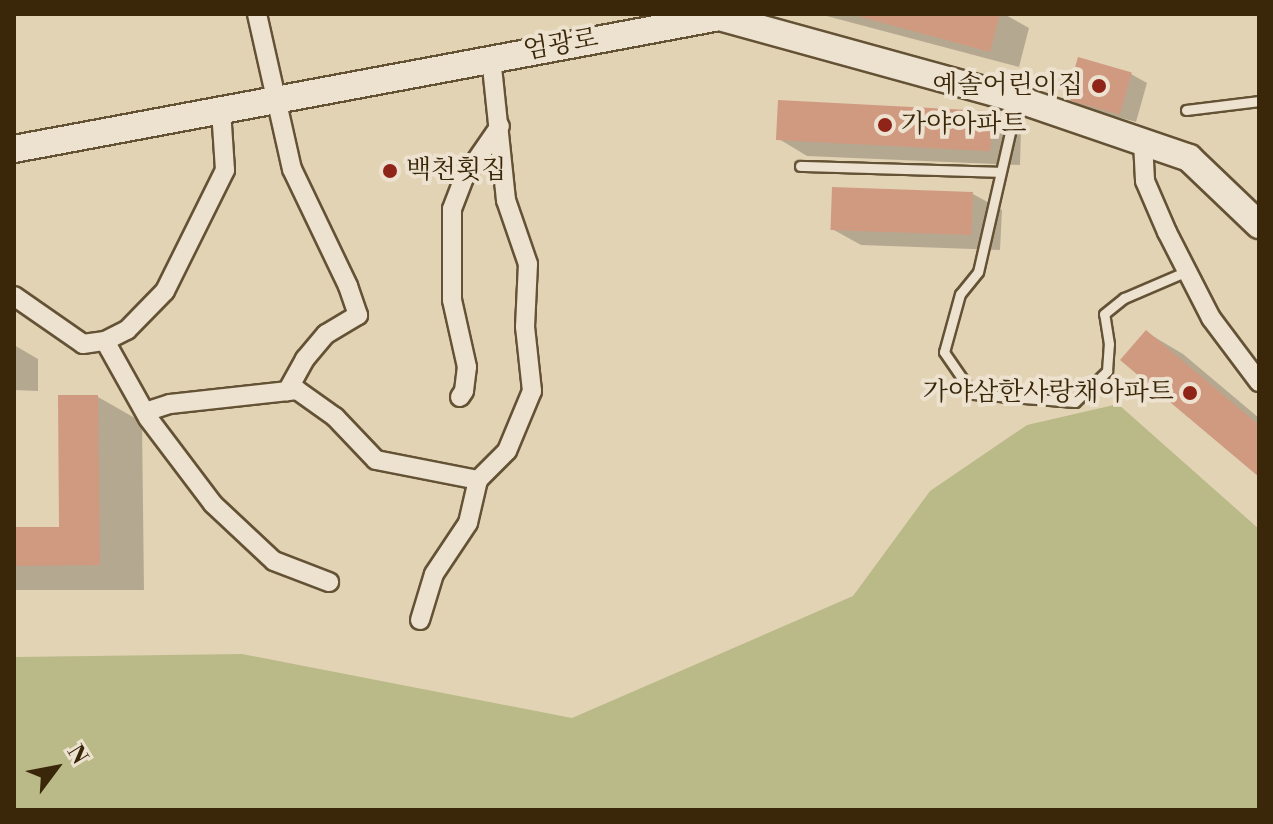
<!DOCTYPE html>
<meta charset="utf-8">
<style>
body{margin:0}
#map{position:relative;width:1273px;height:824px;overflow:hidden;background:#e3d3b5;font-family:"Libre Bodoni","Noto Serif KR",serif}
div>[style]{position:absolute}
.green>*{inset:0;background:#baba89}
.shadow>*{inset:0;background:#0003}
.building>*{inset:0;background:#d09a80;transform-origin:0 0}
.roads{filter:drop-shadow(2px 0 #645235) drop-shadow(-2px 0 #645235) drop-shadow(0 2px #645235) drop-shadow(0 -2px #645235)}
.service>*{height:9px;margin:-4.5px;padding:0 4.5px;transform-origin:4.5px;border-radius:4.5px;background:#ede2cf}
.minor>*{height:18px;margin:-9px;padding:0 9px;transform-origin:9px;border-radius:9px;background:#ede2cf}
.secondary>*{height:26px;margin:-13px;padding:0 13px;transform-origin:13px;border-radius:13px;background:#ede2cf}
.dots>*{width:22px;height:22px;translate:-50% -50%;box-sizing:border-box;border:4px solid #ede2cf;border-radius:50%}
span{translate:-50% -50%;white-space:nowrap;text-align:center;line-height:1.15;-webkit-text-stroke:8px #ede2cf;paint-order:stroke}
.street-label{font-size:26px;color:#3a270a}
.poi-label{font-size:26px;color:#3a270a}
.right{translate:-100% -50%;text-align:right}
.left{translate:0 -50%;text-align:left}
.frame{position:absolute;inset:0;border:16px solid #3a270a;pointer-events:none}
.north{position:absolute;left:16px;top:728px;width:80px;height:80px;-webkit-text-stroke:6px #ede2cf;paint-order:stroke;rotate:58deg;font-size:22px;font-weight:700;line-height:32px;text-align:center;color:#3a270a}
.north::after{content:'';display:block;margin:auto;width:28px;height:36px;background:#3a270a;clip-path:polygon(50% 0,100% 100%,50% 72%,0 100%)}
</style>
<div id="map">
<div class="green">
<div style="clip-path:polygon(1118px 404px,1259px 529px,1259px 810px,14px 810px,14px 657px,242px 654px,572px 718px,853px 596px,930px 491px,1027px 425px)"></div>
</div>
<div class="shadow">
<div style="clip-path:polygon(819px 14px,1004px 14px,1029px 28px,1019px 67px)"></div>
<div style="clip-path:polygon(1131px 74px,1147px 83px,1136px 122px,1085px 108px,1069px 99px)"></div>
<div style="clip-path:polygon(993px 112px,1021px 129px,1020px 165px,807px 156px,779px 139px)"></div>
<div style="clip-path:polygon(973px 194px,1002px 210px,1000px 250px,861px 245px,832px 229px)"></div>
<div style="clip-path:polygon(1146px 332px,1183px 354px,1259px 418px,1259px 474px)"></div>
<div style="clip-path:polygon(14px 345px,38px 359px,38px 391px,14px 390px)"></div>
<div style="clip-path:polygon(98px 397px,142px 422px,144px 590px,14px 590px,14px 529px,61px 529px)"></div>
</div>
<div class="building">
<div style="clip-path:polygon(850px 14px,1000px 14px,990px 52px)"></div>
<div style="left:1078px;top:57px;width:56px;height:44px;rotate:16deg"></div>
<div style="left:778px;top:100px;width:215px;height:40px;rotate:3deg"></div>
<div style="left:832px;top:187px;width:141px;height:43px;rotate:2deg"></div>
<div style="clip-path:polygon(1146px 330px,1259px 425px,1259px 477px,1120px 360px)"></div>
<div style="clip-path:polygon(58px 395px,98px 395px,100px 565px,14px 566px,14px 527px,59px 527px)"></div>
</div>
<div class="roads">
<div class="service">
<div style="left:1017px;top:102px;width:174px;rotate:102.9deg"></div>
<div style="left:978px;top:272px;width:28px;rotate:129deg"></div>
<div style="left:960px;top:294px;width:60px;rotate:105.4deg"></div>
<div style="left:944px;top:352px;width:51px;rotate:55.4deg"></div>
<div style="left:973px;top:394px;width:102px;rotate:4.5deg"></div>
<div style="left:1075px;top:402px;width:45px;rotate:-44.1deg"></div>
<div style="left:1107px;top:371px;width:27px;rotate:-86deg"></div>
<div style="left:1109px;top:344px;width:30px;rotate:-99deg"></div>
<div style="left:1104px;top:314px;width:26px;rotate:-39deg"></div>
<div style="left:1124px;top:298px;width:69px;rotate:-23.2deg"></div>
<div style="left:1186px;top:110px;width:74px;rotate:-7deg"></div>
<div style="left:800px;top:166px;width:200px;rotate:1.7deg"></div>
</div>
<div class="minor">
<div style="left:257px;top:14px;width:159px;rotate:77.3deg"></div>
<div style="left:292px;top:169px;width:130px;rotate:64.4deg"></div>
<div style="left:348px;top:286px;width:31px;rotate:71deg"></div>
<div style="left:358px;top:315px;width:37px;rotate:149deg"></div>
<div style="left:326px;top:334px;width:33px;rotate:130deg"></div>
<div style="left:305px;top:359px;width:37px;rotate:119deg"></div>
<div style="left:1143px;top:142px;width:39px;rotate:87deg"></div>
<div style="left:1145px;top:181px;width:56px;rotate:66.7deg"></div>
<div style="left:1167px;top:232px;width:97px;rotate:62.9deg"></div>
<div style="left:1211px;top:318px;width:80px;rotate:53.1deg"></div>
<div style="left:14px;top:296px;width:84px;rotate:34.8deg"></div>
<div style="left:83px;top:344px;width:22px;rotate:-8deg"></div>
<div style="left:105px;top:341px;width:25px;rotate:-27deg"></div>
<div style="left:127px;top:330px;width:54px;rotate:-45.7deg"></div>
<div style="left:165px;top:291px;width:135px;rotate:-63.6deg"></div>
<div style="left:225px;top:170px;width:61px;rotate:-93.8deg"></div>
<div style="left:105px;top:341px;width:88px;rotate:60.8deg"></div>
<div style="left:148px;top:418px;width:108px;rotate:52.9deg"></div>
<div style="left:213px;top:504px;width:83px;rotate:43.1deg"></div>
<div style="left:274px;top:561px;width:59px;rotate:20.9deg"></div>
<div style="left:460px;top:397px;width:7px;rotate:-56deg"></div>
<div style="left:464px;top:391px;width:24px;rotate:-83deg"></div>
<div style="left:467px;top:367px;width:69px;rotate:-102.6deg"></div>
<div style="left:452px;top:300px;width:91px;rotate:-90deg"></div>
<div style="left:452px;top:209px;width:33px;rotate:-69deg"></div>
<div style="left:464px;top:178px;width:63px;rotate:-55.3deg"></div>
<div style="left:145px;top:412px;width:26px;rotate:-18deg"></div>
<div style="left:170px;top:404px;width:128px;rotate:-6.3deg"></div>
<div style="left:297px;top:390px;width:47px;rotate:35.4deg"></div>
<div style="left:335px;top:417px;width:59px;rotate:46.4deg"></div>
<div style="left:376px;top:460px;width:104px;rotate:11.1deg"></div>
<div style="left:420px;top:620px;width:48px;rotate:-73.1deg"></div>
<div style="left:434px;top:574px;width:61px;rotate:-56.3deg"></div>
<div style="left:468px;top:523px;width:44px;rotate:-76.9deg"></div>
<div style="left:478px;top:480px;width:41px;rotate:-45deg"></div>
<div style="left:507px;top:451px;width:65px;rotate:-67.4deg"></div>
<div style="left:532px;top:391px;width:64px;rotate:-96.2deg"></div>
<div style="left:525px;top:327px;width:63px;rotate:-87.3deg"></div>
<div style="left:528px;top:264px;width:68px;rotate:-109deg"></div>
<div style="left:506px;top:200px;width:143px;rotate:-96deg"></div>
</div>
<div class="secondary">
<div style="left:14px;top:149px;width:717px;rotate:-10.6deg"></div>
<div style="left:719px;top:17px;width:309px;rotate:15.4deg"></div>
<div style="left:1017px;top:99px;width:182px;rotate:18.9deg"></div>
<div style="left:1189px;top:158px;width:97px;rotate:43.7deg"></div>
</div>
</div>
<div class="dots">
<div style="left:1099px;top:86px;background:#8f2418"></div>
<div style="left:885px;top:125px;background:#8f2418"></div>
<div style="left:390px;top:171px;background:#8f2418"></div>
<div style="left:1190px;top:393px;background:#8f2418"></div>
</div>
<div class="street-label">
<span style="left:561px;top:45px;rotate:-10deg">엄광로</span>
</div>
<div class="poi-label">
<span class="right" style="left:1083px;top:86px">예솔어린이집</span>
<span class="left" style="left:901px;top:125px">가야아파트</span>
<span class="left" style="left:406px;top:171px">백천횟집</span>
<span class="right" style="left:1174px;top:393px">가야삼한사랑채아파트</span>
</div>
<div class="frame"></div>
<div class="north">N</div>
</div>
